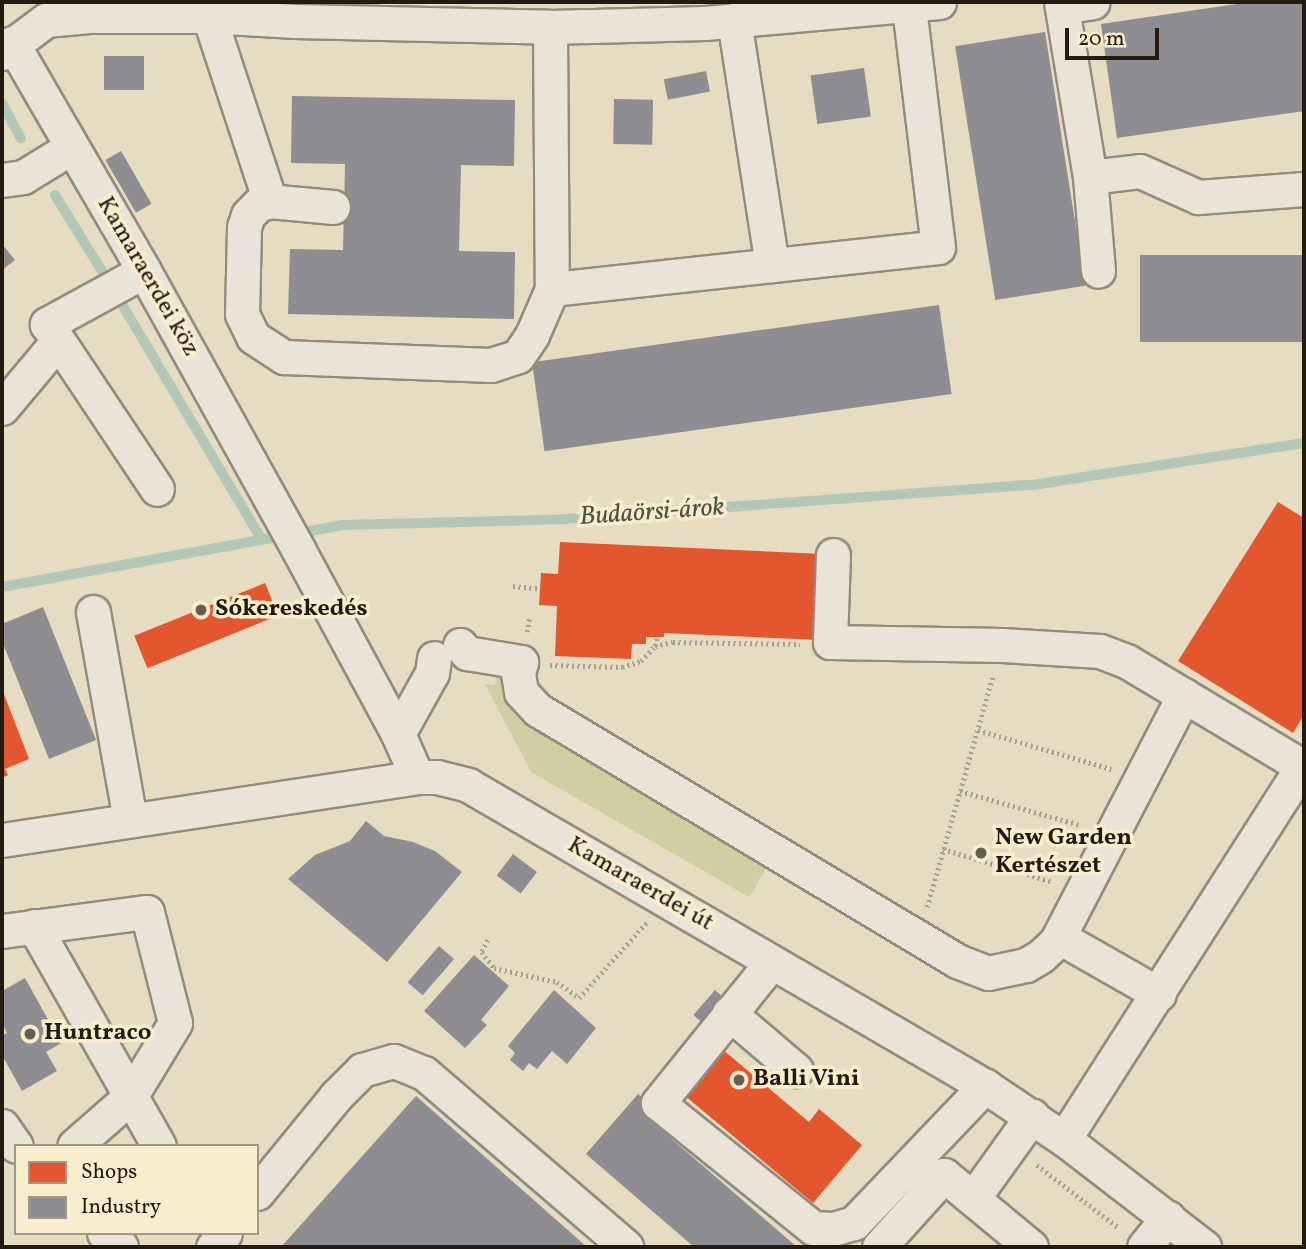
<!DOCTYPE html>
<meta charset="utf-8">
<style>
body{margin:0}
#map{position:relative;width:1306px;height:1249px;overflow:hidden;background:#e6dcc1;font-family:Vollkorn,serif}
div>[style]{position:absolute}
.green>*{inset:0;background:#d0cfa3}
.shops>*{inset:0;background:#e4572e;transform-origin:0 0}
.industry>*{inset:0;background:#8d8d92;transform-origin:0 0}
.stream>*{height:10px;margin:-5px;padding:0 5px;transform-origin:5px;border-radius:5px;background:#b3c7b7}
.path>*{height:4.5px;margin-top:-2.25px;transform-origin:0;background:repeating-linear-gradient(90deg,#a4a095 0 2px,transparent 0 5.5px)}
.roads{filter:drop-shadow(2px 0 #928c7c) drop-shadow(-2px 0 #928c7c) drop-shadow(0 2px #928c7c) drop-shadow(0 -2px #928c7c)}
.minor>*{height:33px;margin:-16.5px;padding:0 16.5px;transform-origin:16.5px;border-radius:16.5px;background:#e9e4d7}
.dots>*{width:19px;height:19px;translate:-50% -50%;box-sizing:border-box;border:4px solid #f8edcd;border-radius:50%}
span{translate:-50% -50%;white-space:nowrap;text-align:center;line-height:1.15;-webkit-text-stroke:7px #f8edcd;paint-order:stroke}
.street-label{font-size:24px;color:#231a12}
.poi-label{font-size:24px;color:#231a12;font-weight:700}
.left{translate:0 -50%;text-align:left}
.water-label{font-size:26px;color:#4e534a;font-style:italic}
.frame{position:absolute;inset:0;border:4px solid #231a12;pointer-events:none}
.legend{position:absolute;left:14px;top:1144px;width:245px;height:91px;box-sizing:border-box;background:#f8edcd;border:2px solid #a39982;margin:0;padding:9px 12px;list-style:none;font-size:21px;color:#231a12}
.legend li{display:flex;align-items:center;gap:14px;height:35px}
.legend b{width:35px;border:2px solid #a39982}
.scale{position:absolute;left:1065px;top:28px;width:94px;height:32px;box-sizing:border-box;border:4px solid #231a12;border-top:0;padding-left:9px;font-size:21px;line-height:24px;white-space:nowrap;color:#231a12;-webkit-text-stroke:5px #f8edcd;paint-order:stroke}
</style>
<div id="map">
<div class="green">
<div style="clip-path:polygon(499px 666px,513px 683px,770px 862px,749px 897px,531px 772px,485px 684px,495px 685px)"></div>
</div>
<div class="shops">
<div style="clip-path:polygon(1278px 502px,1304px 518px,1304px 715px,1293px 733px,1178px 661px)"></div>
<div style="clip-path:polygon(560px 542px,823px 554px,819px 640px,664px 633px,664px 637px,646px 637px,646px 644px,632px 644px,631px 659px,555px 656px,557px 606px,539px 605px,541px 573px,558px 574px)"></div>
<div style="left:265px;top:583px;width:35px;height:141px;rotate:68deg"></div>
<div style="clip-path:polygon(2px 689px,29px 759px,5px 769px,8px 775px,2px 778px)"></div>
<div style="clip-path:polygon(722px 1049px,809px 1122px,819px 1109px,862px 1145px,813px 1203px,684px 1095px)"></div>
</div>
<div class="industry">
<div style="clip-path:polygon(1250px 2px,1304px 2px,1304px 111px,1117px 138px,1101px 24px)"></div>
<div style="left:1045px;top:32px;width:257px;height:91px;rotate:81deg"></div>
<div style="left:104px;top:56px;width:40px;height:34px"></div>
<div style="left:864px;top:68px;width:49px;height:54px;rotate:82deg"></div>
<div style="left:706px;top:71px;width:21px;height:43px;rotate:79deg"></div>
<div style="clip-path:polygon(292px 96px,515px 100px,514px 166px,461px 165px,459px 251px,515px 252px,514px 319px,288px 314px,290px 249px,343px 250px,345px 164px,291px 163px)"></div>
<div style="left:614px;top:99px;width:39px;height:45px;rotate:1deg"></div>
<div style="left:121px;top:151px;width:61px;height:18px;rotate:60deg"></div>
<div style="clip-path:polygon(2px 244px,15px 260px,2px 270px)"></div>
<div style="left:1304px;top:255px;width:87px;height:164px;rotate:90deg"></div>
<div style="left:939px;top:305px;width:90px;height:411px;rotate:82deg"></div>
<div style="clip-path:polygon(43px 607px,96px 740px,49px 759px,2px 641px,2px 624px)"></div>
<div style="clip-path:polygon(366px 821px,384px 836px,413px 842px,435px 851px,462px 872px,387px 962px,288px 879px,315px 855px,350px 841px)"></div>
<div style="left:513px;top:854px;width:30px;height:27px;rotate:37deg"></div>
<div style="left:439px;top:946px;width:20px;height:48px;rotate:41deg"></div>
<div style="clip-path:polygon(474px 955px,509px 986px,481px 1020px,487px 1025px,465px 1048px,424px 1011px)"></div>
<div style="clip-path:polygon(25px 978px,61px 1043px,46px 1052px,57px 1071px,22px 1091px,2px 1055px,2px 1036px,7px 1033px,2px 1023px,2px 991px)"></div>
<div style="clip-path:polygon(554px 990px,596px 1028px,567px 1064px,552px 1051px,537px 1069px,529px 1063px,523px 1071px,510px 1060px,515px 1053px,508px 1046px)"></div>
<div style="left:715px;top:990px;width:18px;height:33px;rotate:41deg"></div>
<div style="clip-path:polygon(638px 1094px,660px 1113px,652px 1122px,797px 1247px,694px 1247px,586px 1154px)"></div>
<div style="clip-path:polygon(416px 1096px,587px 1247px,281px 1247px)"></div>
</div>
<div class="stream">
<div style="left:2px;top:103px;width:40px;rotate:62deg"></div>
<div style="left:55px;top:195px;width:89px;rotate:58.3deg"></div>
<div style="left:120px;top:301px;width:278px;rotate:59.3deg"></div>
<div style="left:2px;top:587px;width:347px;rotate:-10.3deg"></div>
<div style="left:343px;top:525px;width:222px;rotate:-1.5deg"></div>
<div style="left:565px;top:519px;width:475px;rotate:-4.2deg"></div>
<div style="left:1039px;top:484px;width:268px;rotate:-8.8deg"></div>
</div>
<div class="path">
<div style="left:513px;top:586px;width:27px;rotate:6deg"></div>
<div style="left:527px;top:632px;width:13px;rotate:-81deg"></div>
<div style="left:655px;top:646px;width:9px;rotate:-77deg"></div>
<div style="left:550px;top:665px;width:72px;rotate:1.6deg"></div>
<div style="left:622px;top:667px;width:20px;rotate:-18deg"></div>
<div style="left:641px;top:661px;width:21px;rotate:-47deg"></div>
<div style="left:655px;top:646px;width:18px;rotate:-13deg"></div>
<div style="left:673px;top:642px;width:127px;rotate:0.9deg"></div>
<div style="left:978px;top:730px;width:139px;rotate:16.3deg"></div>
<div style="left:960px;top:791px;width:125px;rotate:15.8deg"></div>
<div style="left:943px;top:849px;width:115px;rotate:16.7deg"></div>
<div style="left:927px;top:907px;width:240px;rotate:-74.1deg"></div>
<div style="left:488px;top:940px;width:13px;rotate:117deg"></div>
<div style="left:482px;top:952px;width:20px;rotate:53deg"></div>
<div style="left:494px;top:968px;width:65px;rotate:12.5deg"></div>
<div style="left:557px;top:982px;width:27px;rotate:36deg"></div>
<div style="left:579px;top:998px;width:101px;rotate:-48.2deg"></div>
<div style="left:1037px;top:1165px;width:103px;rotate:37.5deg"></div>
</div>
<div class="roads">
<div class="minor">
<div style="left:1061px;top:2px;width:177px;rotate:80.6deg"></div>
<div style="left:1090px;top:177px;width:50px;rotate:-6.8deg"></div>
<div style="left:1140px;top:171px;width:64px;rotate:24.1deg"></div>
<div style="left:1198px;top:197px;width:106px;rotate:-4.3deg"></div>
<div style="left:1062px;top:7px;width:31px;rotate:-9deg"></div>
<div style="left:209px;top:16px;width:195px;rotate:71.8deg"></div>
<div style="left:734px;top:20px;width:248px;rotate:81.2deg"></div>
<div style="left:550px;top:27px;width:262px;rotate:89.6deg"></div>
<div style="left:12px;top:43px;width:263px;rotate:59.9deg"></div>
<div style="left:144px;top:271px;width:318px;rotate:61deg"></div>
<div style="left:298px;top:549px;width:210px;rotate:61.6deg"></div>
<div style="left:398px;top:734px;width:47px;rotate:66.2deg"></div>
<div style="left:2px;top:53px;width:55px;rotate:-36.9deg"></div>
<div style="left:46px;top:20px;width:43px;rotate:-5.3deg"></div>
<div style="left:89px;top:16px;width:120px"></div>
<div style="left:209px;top:16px;width:86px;rotate:3.3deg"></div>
<div style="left:295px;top:21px;width:255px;rotate:1.3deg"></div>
<div style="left:550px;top:27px;width:155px;rotate:-1.5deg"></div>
<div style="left:705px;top:23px;width:235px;rotate:-5.1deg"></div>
<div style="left:1090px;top:177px;width:94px;rotate:85.1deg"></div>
<div style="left:2px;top:180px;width:21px;rotate:-8deg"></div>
<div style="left:23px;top:177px;width:57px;rotate:-31.5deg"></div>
<div style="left:333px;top:207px;width:63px;rotate:-174.6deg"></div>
<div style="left:270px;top:201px;width:13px;rotate:162deg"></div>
<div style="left:258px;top:205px;width:14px;rotate:135deg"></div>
<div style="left:248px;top:215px;width:13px;rotate:108deg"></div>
<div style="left:244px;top:227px;width:87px;rotate:91.3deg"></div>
<div style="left:242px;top:314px;width:25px;rotate:64deg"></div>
<div style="left:253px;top:337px;width:37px;rotate:33deg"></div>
<div style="left:284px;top:357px;width:207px;rotate:2.2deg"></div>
<div style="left:491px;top:365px;width:28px;rotate:-18deg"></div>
<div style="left:518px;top:356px;width:25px;rotate:-56deg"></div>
<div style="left:532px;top:335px;width:50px;rotate:-66.5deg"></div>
<div style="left:552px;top:289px;width:388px;rotate:-6.2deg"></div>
<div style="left:938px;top:247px;width:243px;rotate:-96.9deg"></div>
<div style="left:144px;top:271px;width:111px;rotate:151.3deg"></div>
<div style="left:47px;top:324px;width:198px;rotate:56.3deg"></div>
<div style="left:2px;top:408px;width:87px;rotate:-50.1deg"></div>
<div style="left:833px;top:555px;width:87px;rotate:92deg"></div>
<div style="left:830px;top:642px;width:172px;rotate:1deg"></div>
<div style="left:1002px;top:645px;width:98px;rotate:3.5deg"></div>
<div style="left:1100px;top:651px;width:30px;rotate:21deg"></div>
<div style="left:1128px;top:662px;width:203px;rotate:30.9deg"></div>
<div style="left:93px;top:612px;width:210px;rotate:79.9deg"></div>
<div style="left:460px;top:645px;width:11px;rotate:49deg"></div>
<div style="left:467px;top:653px;width:55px;rotate:9.5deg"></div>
<div style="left:521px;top:662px;width:11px;rotate:105deg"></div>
<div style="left:518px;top:673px;width:19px;rotate:81deg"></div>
<div style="left:521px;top:692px;width:25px;rotate:47deg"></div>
<div style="left:538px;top:710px;width:488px;rotate:30.9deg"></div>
<div style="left:957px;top:961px;width:33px;rotate:21deg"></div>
<div style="left:988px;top:973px;width:39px;rotate:-12deg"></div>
<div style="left:1026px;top:965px;width:17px;rotate:-31deg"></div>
<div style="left:1041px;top:956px;width:21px;rotate:-43deg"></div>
<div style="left:1056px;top:942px;width:278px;rotate:-62.6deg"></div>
<div style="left:398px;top:734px;width:70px;rotate:-60.9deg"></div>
<div style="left:432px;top:673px;width:15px;rotate:-82deg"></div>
<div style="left:2px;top:840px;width:420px;rotate:-8.6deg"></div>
<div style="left:417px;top:777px;width:20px"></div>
<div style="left:437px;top:777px;width:32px;rotate:14deg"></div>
<div style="left:468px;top:785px;width:598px;rotate:30.21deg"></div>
<div style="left:985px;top:1086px;width:95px;rotate:33.9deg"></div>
<div style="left:1064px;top:1139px;width:177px;rotate:37.6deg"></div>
<div style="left:34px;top:926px;width:253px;rotate:60.4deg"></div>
<div style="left:2px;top:931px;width:146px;rotate:-7.5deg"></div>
<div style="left:147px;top:912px;width:114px;rotate:75.8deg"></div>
<div style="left:175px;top:1023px;width:87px;rotate:121.3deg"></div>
<div style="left:130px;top:1097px;width:74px;rotate:138.8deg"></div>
<div style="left:1059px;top:937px;width:115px;rotate:29.7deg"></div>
<div style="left:771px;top:963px;width:180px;rotate:128.9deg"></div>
<div style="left:658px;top:1103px;width:199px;rotate:38.9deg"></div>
<div style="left:813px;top:1228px;width:20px;rotate:3deg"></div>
<div style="left:833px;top:1229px;width:22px;rotate:-16deg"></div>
<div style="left:854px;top:1223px;width:190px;rotate:-46.3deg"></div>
<div style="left:729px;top:1013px;width:88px;rotate:40.4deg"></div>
<div style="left:2px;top:1126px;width:24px;rotate:55deg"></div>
<div style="left:1064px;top:1139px;width:446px;rotate:-57.4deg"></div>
<div style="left:257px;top:1193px;width:125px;rotate:-50.8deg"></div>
<div style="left:336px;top:1096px;width:37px;rotate:-45deg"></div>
<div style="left:362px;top:1070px;width:33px;rotate:-16deg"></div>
<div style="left:394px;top:1061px;width:32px;rotate:22deg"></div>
<div style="left:424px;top:1073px;width:267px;rotate:40.7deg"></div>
<div style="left:974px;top:1197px;width:100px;rotate:-54.4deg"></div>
<div style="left:104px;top:1233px;width:22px;rotate:39deg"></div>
<div style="left:213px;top:1247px;width:18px;rotate:-49deg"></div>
<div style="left:879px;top:1247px;width:97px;rotate:-47.9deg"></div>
<div style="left:944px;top:1175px;width:113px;rotate:39.6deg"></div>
<div style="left:1144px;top:1247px;width:38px;rotate:-51deg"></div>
</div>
</div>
<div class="dots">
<div style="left:201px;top:610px;background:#675e4f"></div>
<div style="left:981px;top:853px;background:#675e4f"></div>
<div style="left:30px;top:1034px;background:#675e4f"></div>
<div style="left:739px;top:1080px;background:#675e4f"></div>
</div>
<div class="street-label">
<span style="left:147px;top:277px;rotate:60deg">Kamaraerdei köz</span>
<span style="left:640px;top:885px;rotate:30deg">Kamaraerdei út</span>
</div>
<div class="poi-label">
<span class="left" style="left:215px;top:610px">Sókereskedés</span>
<span class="left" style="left:995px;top:853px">New Garden<br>Kertészet</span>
<span class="left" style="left:44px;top:1034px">Huntraco</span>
<span class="left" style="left:753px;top:1080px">Balli Vini</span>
</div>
<div class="water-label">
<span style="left:652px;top:513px;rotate:-4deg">Budaörsi-árok</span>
</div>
<div class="frame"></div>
<ul class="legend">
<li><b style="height:19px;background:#e4572e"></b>Shops</li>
<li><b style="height:19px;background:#8d8d92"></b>Industry</li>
</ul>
<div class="scale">20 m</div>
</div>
